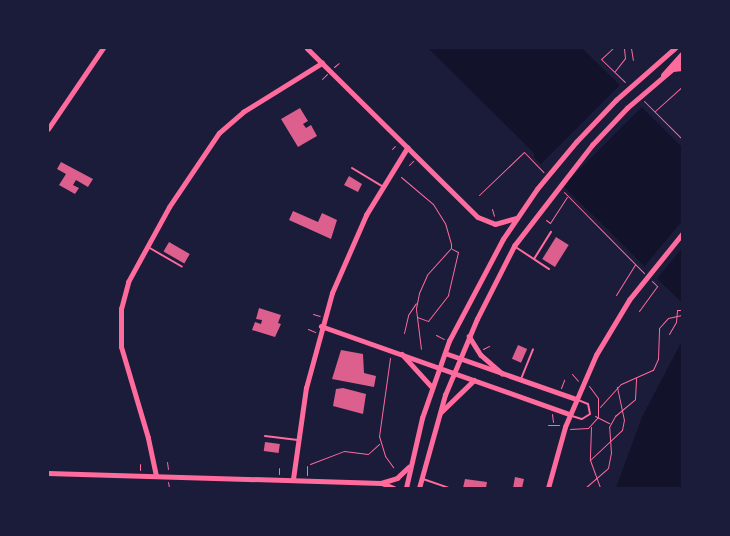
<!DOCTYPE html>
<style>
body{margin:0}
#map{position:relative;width:730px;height:536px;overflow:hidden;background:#1b1b3a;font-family:"DejaVu Sans",sans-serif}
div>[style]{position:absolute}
.water>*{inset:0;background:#12122b}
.pier>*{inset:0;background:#1b1b3a;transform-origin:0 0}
.building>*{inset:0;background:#dd5f8e;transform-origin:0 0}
.path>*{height:1px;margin:-0.5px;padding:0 0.5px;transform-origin:0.5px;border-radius:0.5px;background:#ff6b9d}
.service>*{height:2px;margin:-1px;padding:0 1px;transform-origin:1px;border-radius:1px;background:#ff6b9d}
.minor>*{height:4.5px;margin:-2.25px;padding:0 2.25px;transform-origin:2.25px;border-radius:2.25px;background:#ff6b9d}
span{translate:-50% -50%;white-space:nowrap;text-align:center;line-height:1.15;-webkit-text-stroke:5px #1b1b3a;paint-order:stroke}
.frame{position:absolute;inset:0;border:49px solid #1b1b3a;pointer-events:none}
</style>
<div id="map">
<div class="water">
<div style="clip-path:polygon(428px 48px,582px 48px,682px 147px,682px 303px,534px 157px,534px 153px)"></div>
<div style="clip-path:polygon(682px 341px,682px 488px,616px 488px,642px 417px)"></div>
</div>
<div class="pier">
<div style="left:622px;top:83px;width:31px;height:117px;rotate:45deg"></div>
<div style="clip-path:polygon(682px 221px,682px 248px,656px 280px,643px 268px)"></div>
</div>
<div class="building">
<div style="clip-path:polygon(300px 108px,308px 121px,303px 124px,306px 128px,311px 125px,317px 136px,298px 147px,281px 119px)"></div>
<div style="clip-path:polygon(61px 162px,93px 179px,88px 187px,76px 180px,73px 185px,79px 188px,75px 194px,59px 185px,66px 174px,57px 169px)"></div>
<div style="clip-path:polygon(349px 176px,362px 184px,358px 192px,344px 185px)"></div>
<div style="clip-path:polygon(293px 211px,318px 222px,322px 213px,337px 220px,331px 239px,289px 220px)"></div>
<div style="left:556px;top:237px;width:15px;height:26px;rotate:32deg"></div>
<div style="left:169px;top:242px;width:24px;height:11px;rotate:30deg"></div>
<div style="clip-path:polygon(259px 308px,281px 315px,278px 323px,281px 324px,275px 337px,252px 330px,255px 322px,261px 324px,262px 320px,256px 319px)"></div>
<div style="left:518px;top:345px;width:10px;height:15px;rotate:24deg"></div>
<div style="clip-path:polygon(341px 350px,363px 354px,364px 373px,376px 376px,374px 387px,332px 379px)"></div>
<div style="clip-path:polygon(343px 388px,366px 394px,363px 414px,333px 406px,336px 389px)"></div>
<div style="left:265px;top:442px;width:15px;height:9px;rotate:8deg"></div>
<div style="clip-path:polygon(515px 477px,524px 479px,522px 488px,513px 488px)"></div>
<div style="clip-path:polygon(465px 479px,487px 482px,486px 488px,463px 488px)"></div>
</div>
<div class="path">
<div style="left:613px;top:48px;width:16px;rotate:137deg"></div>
<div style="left:601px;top:59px;width:33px;rotate:44deg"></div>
<div style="left:631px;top:48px;width:12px;rotate:81deg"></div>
<div style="left:334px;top:67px;width:6px;rotate:-39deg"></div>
<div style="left:615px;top:71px;width:16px;rotate:-52deg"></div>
<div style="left:625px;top:58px;width:10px;rotate:-96deg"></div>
<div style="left:322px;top:79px;width:7px;rotate:-45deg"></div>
<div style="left:644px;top:101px;width:54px;rotate:45deg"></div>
<div style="left:655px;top:111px;width:36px;rotate:-42deg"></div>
<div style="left:392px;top:149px;width:4px;rotate:-45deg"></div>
<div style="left:409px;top:165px;width:6px;rotate:-45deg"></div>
<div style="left:401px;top:177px;width:42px;rotate:40.2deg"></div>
<div style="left:433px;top:204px;width:22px;rotate:58deg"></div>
<div style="left:445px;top:223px;width:22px;rotate:74deg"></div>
<div style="left:451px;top:244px;width:4px;rotate:90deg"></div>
<div style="left:451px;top:248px;width:36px;rotate:132deg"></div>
<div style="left:427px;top:275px;width:20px;rotate:114deg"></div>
<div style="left:419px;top:293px;width:16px;rotate:101deg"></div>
<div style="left:416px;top:309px;width:40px;rotate:82.9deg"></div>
<div style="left:564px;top:192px;width:114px;rotate:45.4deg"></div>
<div style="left:479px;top:195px;width:62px;rotate:-43.7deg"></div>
<div style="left:524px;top:152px;width:28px;rotate:46deg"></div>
<div style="left:492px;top:209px;width:7px;rotate:74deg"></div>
<div style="left:546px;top:220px;width:5px;rotate:37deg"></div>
<div style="left:550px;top:223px;width:31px;rotate:-57deg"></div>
<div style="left:616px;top:295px;width:36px;rotate:-58deg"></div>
<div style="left:639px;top:311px;width:31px;rotate:-54deg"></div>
<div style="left:657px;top:286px;width:7px;rotate:-135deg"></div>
<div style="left:313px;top:314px;width:7px;rotate:16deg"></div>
<div style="left:417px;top:317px;width:12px;rotate:20deg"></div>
<div style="left:428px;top:321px;width:33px;rotate:-52deg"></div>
<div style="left:448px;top:295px;width:44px;rotate:-76.9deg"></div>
<div style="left:458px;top:252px;width:7px;rotate:-153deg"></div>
<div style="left:308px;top:329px;width:8px;rotate:23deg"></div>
<div style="left:404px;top:333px;width:18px;rotate:-77deg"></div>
<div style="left:408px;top:315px;width:14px;rotate:-56deg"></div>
<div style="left:669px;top:334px;width:14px;rotate:-60deg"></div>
<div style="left:676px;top:322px;width:12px;rotate:-85deg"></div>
<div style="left:677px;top:310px;width:5px"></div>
<div style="left:436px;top:335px;width:9px;rotate:27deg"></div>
<div style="left:483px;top:349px;width:7px;rotate:-27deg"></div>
<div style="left:390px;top:358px;width:79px;rotate:98deg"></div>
<div style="left:379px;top:436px;width:21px;rotate:73deg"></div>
<div style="left:385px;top:456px;width:14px;rotate:54deg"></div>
<div style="left:572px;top:374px;width:9px;rotate:49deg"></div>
<div style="left:561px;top:388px;width:9px;rotate:-69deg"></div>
<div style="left:600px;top:407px;width:31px;rotate:-48deg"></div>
<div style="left:621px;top:384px;width:35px;rotate:-24deg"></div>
<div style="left:653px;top:370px;width:12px;rotate:-66deg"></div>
<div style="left:658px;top:359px;width:31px;rotate:-88deg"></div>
<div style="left:659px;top:328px;width:13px;rotate:-48deg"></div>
<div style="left:668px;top:318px;width:14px;rotate:-12deg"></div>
<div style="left:682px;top:315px;width:13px;rotate:-90deg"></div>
<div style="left:552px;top:414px;width:8px;rotate:83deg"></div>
<div style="left:595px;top:416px;width:16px;rotate:27deg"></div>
<div style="left:548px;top:425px;width:11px"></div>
<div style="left:591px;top:427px;width:33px;rotate:92deg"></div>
<div style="left:590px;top:460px;width:30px;rotate:70deg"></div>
<div style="left:570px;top:429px;width:18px;rotate:-3deg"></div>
<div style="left:588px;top:428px;width:15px;rotate:-48deg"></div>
<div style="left:598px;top:417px;width:19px;rotate:-90deg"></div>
<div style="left:598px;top:398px;width:15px;rotate:-127deg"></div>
<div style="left:590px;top:460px;width:44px;rotate:-43.2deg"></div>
<div style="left:622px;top:430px;width:10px;rotate:-79deg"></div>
<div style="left:624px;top:420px;width:34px;rotate:-102deg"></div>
<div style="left:167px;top:462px;width:7px;rotate:82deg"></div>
<div style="left:310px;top:464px;width:36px;rotate:-21deg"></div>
<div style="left:344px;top:451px;width:24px;rotate:7deg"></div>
<div style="left:368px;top:454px;width:15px;rotate:-42deg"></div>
<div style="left:140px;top:470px;width:6px;rotate:-90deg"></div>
<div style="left:279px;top:474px;width:6px;rotate:-90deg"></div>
<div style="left:307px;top:475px;width:9px;rotate:-90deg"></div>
<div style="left:168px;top:482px;width:5px;rotate:79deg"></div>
<div style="left:585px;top:488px;width:30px;rotate:-41deg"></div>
<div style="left:608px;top:468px;width:15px;rotate:-79deg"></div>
<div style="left:611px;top:453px;width:26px;rotate:-94deg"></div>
<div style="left:609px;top:427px;width:13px;rotate:-61deg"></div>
<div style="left:615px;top:416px;width:26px;rotate:-40deg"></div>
<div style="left:635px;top:399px;width:21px;rotate:-87deg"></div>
</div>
<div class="service">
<div style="left:352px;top:168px;width:35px;rotate:31deg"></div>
<div style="left:514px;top:246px;width:42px;rotate:33.3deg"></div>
<div style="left:148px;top:247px;width:39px;rotate:30deg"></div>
<div style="left:534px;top:259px;width:32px;rotate:-58deg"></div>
<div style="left:521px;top:379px;width:32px;rotate:-68deg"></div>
<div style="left:572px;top:416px;width:10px;rotate:17deg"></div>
<div style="left:582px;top:419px;width:9px;rotate:-32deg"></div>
<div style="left:590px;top:414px;width:10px;rotate:-101deg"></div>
<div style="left:588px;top:404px;width:11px;rotate:-158deg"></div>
<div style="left:265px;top:436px;width:33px;rotate:7deg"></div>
<div style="left:423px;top:479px;width:28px;rotate:19deg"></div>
</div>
<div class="minor">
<div style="left:307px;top:48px;width:240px;rotate:44.7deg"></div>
<div style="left:478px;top:217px;width:18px;rotate:22deg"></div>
<div style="left:495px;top:224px;width:22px;rotate:-16deg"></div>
<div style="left:673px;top:69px;width:9px;rotate:-6deg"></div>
<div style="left:663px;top:75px;width:28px;rotate:-48deg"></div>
<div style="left:48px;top:129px;width:98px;rotate:-55.8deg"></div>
<div style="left:321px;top:326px;width:264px;rotate:19.5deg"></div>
<div style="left:469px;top:336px;width:22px;rotate:58deg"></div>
<div style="left:481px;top:355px;width:28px;rotate:41deg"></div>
<div style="left:445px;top:353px;width:139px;rotate:19.3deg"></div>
<div style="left:402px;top:354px;width:45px;rotate:47.7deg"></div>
<div style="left:440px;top:413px;width:47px;rotate:-44.1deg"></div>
<div style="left:48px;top:473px;width:333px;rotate:1.7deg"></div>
<div style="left:381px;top:483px;width:17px;rotate:-17deg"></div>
<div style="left:397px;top:478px;width:16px;rotate:-43deg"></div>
<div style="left:156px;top:476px;width:39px;rotate:-102deg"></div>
<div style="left:148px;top:438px;width:95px;rotate:-106.5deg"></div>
<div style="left:121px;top:347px;width:38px;rotate:-90deg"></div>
<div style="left:121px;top:309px;width:28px;rotate:-75deg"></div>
<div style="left:128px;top:282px;width:85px;rotate:-61.3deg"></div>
<div style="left:169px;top:207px;width:89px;rotate:-56deg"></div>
<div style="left:219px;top:133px;width:32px;rotate:-41deg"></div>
<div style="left:243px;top:112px;width:93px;rotate:-31.8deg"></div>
<div style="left:293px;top:479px;width:92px;rotate:-81.9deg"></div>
<div style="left:306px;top:388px;width:98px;rotate:-74.7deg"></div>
<div style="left:332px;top:293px;width:85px;rotate:-66.4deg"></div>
<div style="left:366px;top:215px;width:79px;rotate:-58.5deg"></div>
<div style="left:382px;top:483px;width:13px;rotate:23deg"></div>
<div style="left:406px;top:488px;width:72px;rotate:-77.1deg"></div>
<div style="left:422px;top:418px;width:82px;rotate:-70.7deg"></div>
<div style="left:449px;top:341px;width:115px;rotate:-62.1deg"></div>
<div style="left:503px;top:239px;width:60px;rotate:-55.8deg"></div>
<div style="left:537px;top:189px;width:61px;rotate:-50.3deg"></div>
<div style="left:576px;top:142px;width:58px;rotate:-46.4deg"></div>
<div style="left:616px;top:100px;width:79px;rotate:-41.4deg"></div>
<div style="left:419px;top:488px;width:97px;rotate:-74.4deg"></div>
<div style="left:445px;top:395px;width:82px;rotate:-67.2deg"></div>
<div style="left:477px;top:319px;width:82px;rotate:-63.1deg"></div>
<div style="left:514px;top:246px;width:128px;rotate:-52.3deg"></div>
<div style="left:592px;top:145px;width:51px;rotate:-46.6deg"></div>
<div style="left:627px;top:108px;width:72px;rotate:-40.5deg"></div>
<div style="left:548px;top:488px;width:63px;rotate:-74.4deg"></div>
<div style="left:565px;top:427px;width:78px;rotate:-66.7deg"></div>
<div style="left:596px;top:355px;width:64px;rotate:-59deg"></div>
<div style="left:629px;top:300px;width:85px;rotate:-51.2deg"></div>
</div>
<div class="frame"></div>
</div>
